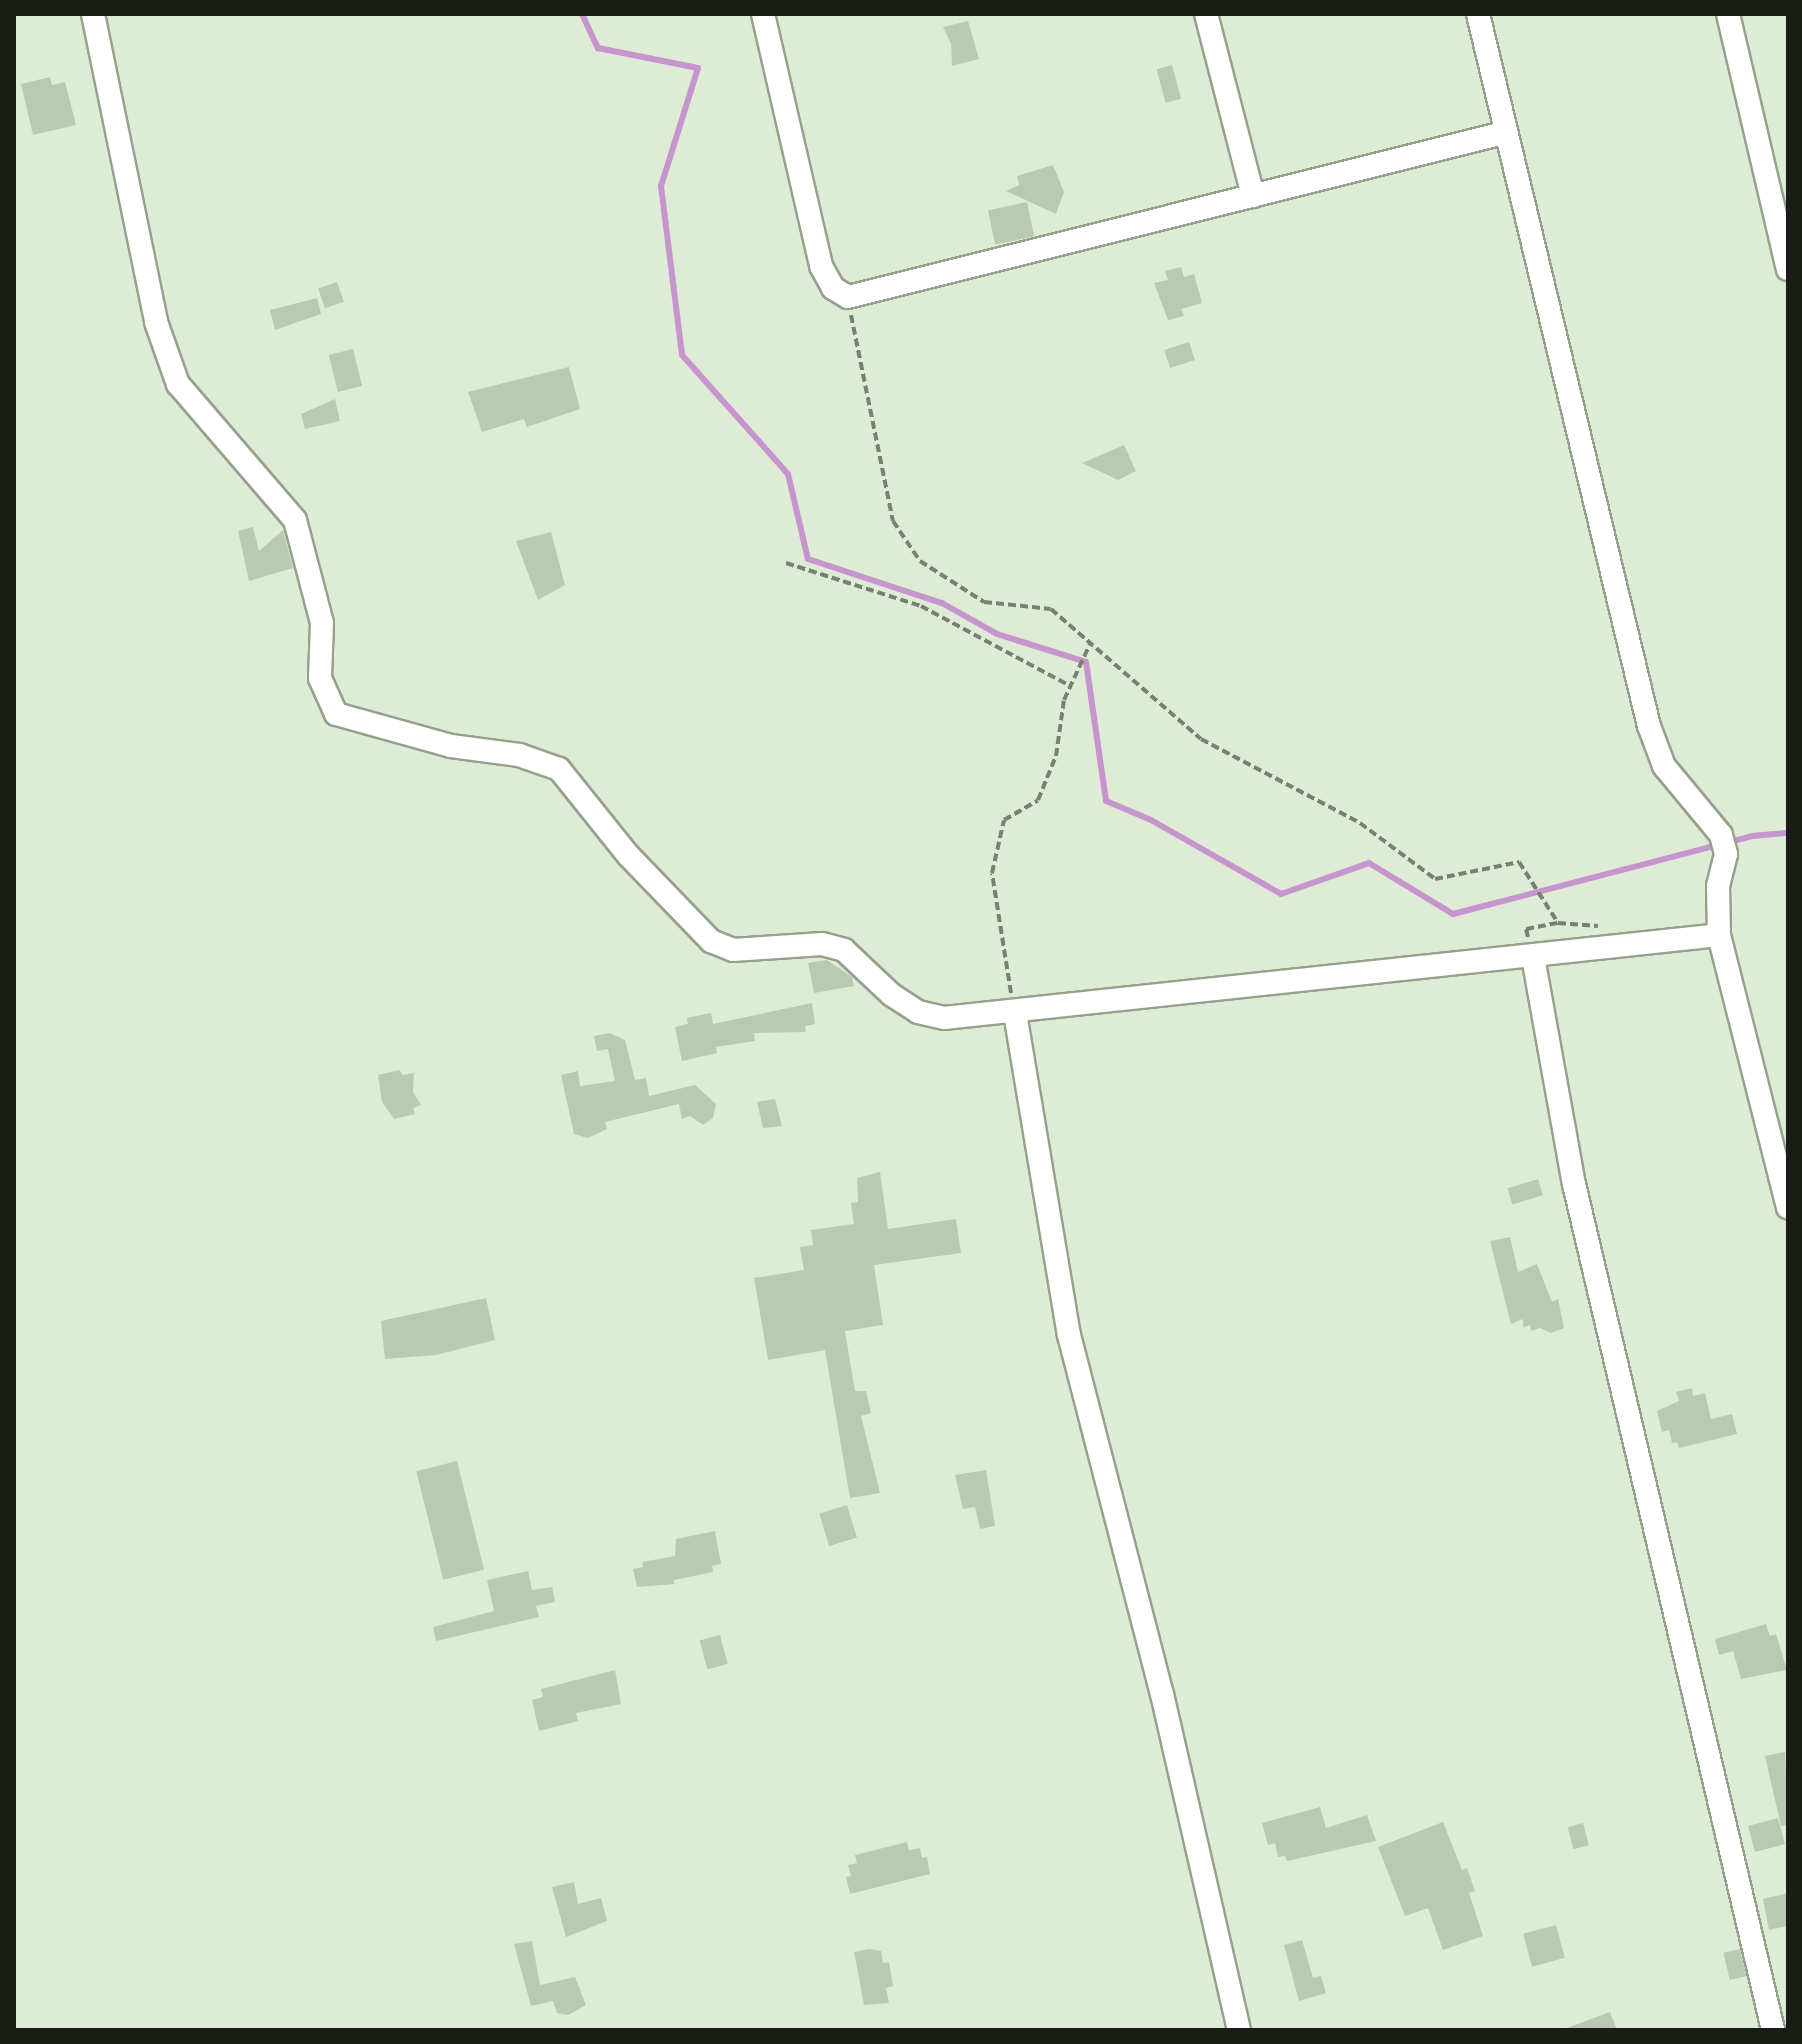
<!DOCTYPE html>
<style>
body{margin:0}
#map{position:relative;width:1802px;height:2044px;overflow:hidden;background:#dfecd5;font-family:Helvetica,sans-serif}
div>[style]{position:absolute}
.stream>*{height:6px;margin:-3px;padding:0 3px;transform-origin:3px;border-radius:3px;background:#c795ce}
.building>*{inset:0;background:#bcc9b2;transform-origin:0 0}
.path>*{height:4px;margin-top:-2px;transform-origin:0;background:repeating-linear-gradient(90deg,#788071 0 8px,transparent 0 12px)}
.roads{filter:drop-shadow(2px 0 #95a18c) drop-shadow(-2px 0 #95a18c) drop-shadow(0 2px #95a18c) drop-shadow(0 -2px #95a18c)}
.street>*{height:22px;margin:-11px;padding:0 11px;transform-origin:11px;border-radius:11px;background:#fff}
span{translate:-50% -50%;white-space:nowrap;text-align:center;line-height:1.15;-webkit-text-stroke:6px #dfecd5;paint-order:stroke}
.frame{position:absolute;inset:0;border:16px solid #191d15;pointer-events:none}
</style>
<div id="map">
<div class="stream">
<div style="left:582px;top:14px;width:38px;rotate:65deg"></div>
<div style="left:598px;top:48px;width:102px;rotate:11.3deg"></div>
<div style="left:698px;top:68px;width:124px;rotate:107.4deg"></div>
<div style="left:661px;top:186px;width:170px;rotate:82.9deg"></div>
<div style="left:682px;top:355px;width:159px;rotate:48.3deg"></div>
<div style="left:788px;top:474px;width:87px;rotate:76.8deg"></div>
<div style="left:808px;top:559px;width:141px;rotate:18.2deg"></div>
<div style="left:942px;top:603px;width:63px;rotate:29.4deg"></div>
<div style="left:997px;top:634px;width:93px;rotate:17.5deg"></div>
<div style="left:1086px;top:662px;width:140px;rotate:81.8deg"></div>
<div style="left:1106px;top:801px;width:49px;rotate:22.9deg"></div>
<div style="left:1151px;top:820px;width:150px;rotate:29.6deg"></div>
<div style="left:1281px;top:894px;width:93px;rotate:-19.4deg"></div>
<div style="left:1369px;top:863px;width:98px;rotate:31.3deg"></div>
<div style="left:1453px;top:914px;width:309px;rotate:-14.6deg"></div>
<div style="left:1752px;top:836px;width:36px;rotate:-5deg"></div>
</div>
<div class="building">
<div style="clip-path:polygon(968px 21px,979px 59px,952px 66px,951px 44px,943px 27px)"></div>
<div style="left:1172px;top:65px;width:35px;height:16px;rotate:75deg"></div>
<div style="clip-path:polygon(50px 77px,52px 85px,65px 82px,76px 125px,33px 135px,21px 84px)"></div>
<div style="clip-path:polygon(1053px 165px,1064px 192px,1056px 214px,1006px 191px,1019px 185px,1017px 176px)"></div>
<div style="left:1027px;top:202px;width:35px;height:40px;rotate:78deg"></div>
<div style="clip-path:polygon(1181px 267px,1184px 277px,1194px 274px,1202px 303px,1181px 309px,1184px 316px,1168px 320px,1154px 283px,1168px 280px,1165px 271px)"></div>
<div style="left:337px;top:282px;width:21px;height:20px;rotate:71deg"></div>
<div style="clip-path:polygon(317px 298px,321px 314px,275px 330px,270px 310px)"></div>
<div style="left:1189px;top:342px;width:19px;height:26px;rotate:72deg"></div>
<div style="left:353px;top:349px;width:38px;height:25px;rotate:76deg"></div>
<div style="clip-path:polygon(569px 367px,580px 409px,527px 427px,524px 419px,482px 432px,468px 392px)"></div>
<div style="clip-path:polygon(335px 399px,340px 421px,305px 429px,301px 414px)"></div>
<div style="clip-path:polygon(1124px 445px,1136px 471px,1118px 480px,1082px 463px)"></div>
<div style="clip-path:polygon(253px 527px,259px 551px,283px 530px,293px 568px,249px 581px,238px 531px)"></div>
<div style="clip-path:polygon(551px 532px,565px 585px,538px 600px,516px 541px)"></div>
<div style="clip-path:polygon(827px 960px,852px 977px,854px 986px,814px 993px,808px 963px)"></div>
<div style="clip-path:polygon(812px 1003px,815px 1024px,805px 1026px,806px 1032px,754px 1033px,755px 1041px,716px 1047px,717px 1053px,682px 1061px,675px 1027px,688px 1024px,687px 1018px,711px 1013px,713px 1024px)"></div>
<div style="clip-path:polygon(610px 1033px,625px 1040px,635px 1080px,646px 1078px,649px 1096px,695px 1085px,716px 1104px,713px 1118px,703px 1125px,690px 1116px,682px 1119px,679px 1104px,605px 1122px,607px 1129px,588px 1138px,574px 1134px,561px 1075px,578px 1071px,580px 1086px,615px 1081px,608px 1049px,597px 1051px,594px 1036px)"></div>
<div style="clip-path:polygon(399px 1070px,403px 1075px,414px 1073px,413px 1092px,421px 1105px,413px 1108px,415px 1114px,394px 1119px,382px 1102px,378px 1075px)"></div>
<div style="clip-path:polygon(775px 1099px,782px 1126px,763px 1128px,757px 1102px)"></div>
<div style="clip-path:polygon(880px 1172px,888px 1229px,956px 1219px,961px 1253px,874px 1265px,883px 1325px,845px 1331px,855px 1391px,866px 1391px,871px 1413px,861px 1416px,880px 1493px,850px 1498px,825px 1350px,768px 1360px,754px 1278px,804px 1270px,800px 1247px,813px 1245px,811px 1230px,854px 1224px,851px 1203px,858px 1202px,857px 1178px)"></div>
<div style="left:1538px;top:1179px;width:17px;height:32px;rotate:73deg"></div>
<div style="clip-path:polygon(1510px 1237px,1518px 1272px,1537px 1264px,1552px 1302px,1558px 1299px,1564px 1328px,1551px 1333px,1540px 1328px,1531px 1331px,1530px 1325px,1523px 1327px,1523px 1319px,1511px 1324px,1490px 1241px)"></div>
<div style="clip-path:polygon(486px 1298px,495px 1340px,436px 1355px,385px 1359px,381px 1321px)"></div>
<div style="clip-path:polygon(1692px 1388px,1693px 1396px,1705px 1393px,1711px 1419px,1732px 1414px,1737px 1434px,1679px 1448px,1677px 1442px,1672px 1443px,1669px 1430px,1662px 1432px,1657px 1411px,1679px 1401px,1676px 1392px)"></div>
<div style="left:457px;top:1461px;width:112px;height:42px;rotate:76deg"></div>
<div style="clip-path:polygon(986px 1470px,995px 1526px,980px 1529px,975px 1507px,963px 1509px,955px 1475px)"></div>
<div style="left:847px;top:1505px;width:34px;height:29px;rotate:73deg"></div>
<div style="clip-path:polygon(715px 1531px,721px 1564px,712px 1566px,713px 1572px,674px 1580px,674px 1584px,637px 1587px,633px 1569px,643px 1567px,642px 1562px,675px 1556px,676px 1539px)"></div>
<div style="clip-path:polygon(528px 1571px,532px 1590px,552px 1587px,555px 1602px,536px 1606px,539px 1617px,436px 1641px,433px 1627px,494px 1611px,487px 1580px)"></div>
<div style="clip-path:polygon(1766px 1624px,1770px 1636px,1776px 1634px,1787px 1670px,1741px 1679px,1733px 1651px,1719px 1655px,1715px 1639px)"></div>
<div style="left:720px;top:1635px;width:30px;height:21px;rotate:75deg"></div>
<div style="clip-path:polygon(615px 1670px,621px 1704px,576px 1713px,578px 1721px,539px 1731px,532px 1700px,543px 1697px,541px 1689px)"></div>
<div style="clip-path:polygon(1785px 1752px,1788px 1825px,1781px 1826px,1765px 1756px)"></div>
<div style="clip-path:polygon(1320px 1807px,1326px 1828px,1367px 1815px,1376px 1841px,1287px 1861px,1285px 1856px,1278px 1857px,1275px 1843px,1268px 1845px,1262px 1823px)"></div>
<div style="left:1778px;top:1818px;width:27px;height:31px;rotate:75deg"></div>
<div style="clip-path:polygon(1443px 1822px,1462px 1870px,1467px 1868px,1475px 1891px,1469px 1893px,1483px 1936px,1443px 1950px,1428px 1908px,1405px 1916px,1378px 1847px)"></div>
<div style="left:1583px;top:1823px;width:23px;height:16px;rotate:75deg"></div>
<div style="clip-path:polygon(907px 1842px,909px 1850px,920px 1848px,922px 1858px,927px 1857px,930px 1874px,850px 1894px,846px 1877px,851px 1876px,848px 1865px,857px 1863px,855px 1855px)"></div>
<div style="clip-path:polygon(574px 1882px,578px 1904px,601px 1898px,607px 1921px,566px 1937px,552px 1887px)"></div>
<div style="clip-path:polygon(1788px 1893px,1788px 1926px,1769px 1930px,1763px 1899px)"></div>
<div style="left:1556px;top:1925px;width:34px;height:34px;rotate:75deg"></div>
<div style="clip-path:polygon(1302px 1940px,1313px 1978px,1321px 1976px,1326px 1993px,1299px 2001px,1284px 1945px)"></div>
<div style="clip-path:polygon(532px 1941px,540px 1985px,575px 1977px,586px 2005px,568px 2015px,557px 2013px,553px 2001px,531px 2006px,514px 1944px)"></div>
<div style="clip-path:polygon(869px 1949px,881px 1951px,883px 1963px,889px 1962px,893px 1986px,886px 1988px,889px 2003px,864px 2005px,854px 1952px)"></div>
<div style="left:1740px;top:1949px;width:28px;height:17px;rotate:77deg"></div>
<div style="clip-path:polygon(1610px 2012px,1617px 2030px,1567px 2030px,1567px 2028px)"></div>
</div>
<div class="path">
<div style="left:851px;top:315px;width:210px;rotate:78.5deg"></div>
<div style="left:893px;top:521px;width:48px;rotate:56deg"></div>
<div style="left:920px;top:561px;width:76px;rotate:32.6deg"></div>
<div style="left:984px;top:602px;width:67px;rotate:6deg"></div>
<div style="left:1051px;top:609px;width:198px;rotate:40.9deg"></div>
<div style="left:1201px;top:739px;width:180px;rotate:27.8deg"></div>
<div style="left:1360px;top:823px;width:94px;rotate:36.7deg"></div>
<div style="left:1435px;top:879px;width:86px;rotate:-11.4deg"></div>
<div style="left:1519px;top:862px;width:72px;rotate:57.4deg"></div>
<div style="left:1558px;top:923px;width:40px;rotate:4.3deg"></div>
<div style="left:786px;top:563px;width:142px;rotate:17.7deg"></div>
<div style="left:921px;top:606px;width:169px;rotate:28.2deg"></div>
<div style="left:1528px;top:937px;width:8px;rotate:-104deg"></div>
<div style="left:1526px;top:929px;width:33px;rotate:-11deg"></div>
<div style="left:1011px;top:993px;width:121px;rotate:-99deg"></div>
<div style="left:992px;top:873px;width:54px;rotate:-77.2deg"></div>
<div style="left:1004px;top:820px;width:39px;rotate:-30deg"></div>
<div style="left:1038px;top:800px;width:48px;rotate:-67.8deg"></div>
<div style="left:1056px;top:756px;width:57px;rotate:-81.9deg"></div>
<div style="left:1064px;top:700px;width:62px;rotate:-65.1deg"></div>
</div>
<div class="roads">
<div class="street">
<div style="left:93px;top:14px;width:314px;rotate:78.4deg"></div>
<div style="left:156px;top:322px;width:66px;rotate:70.5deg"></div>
<div style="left:178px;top:384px;width:179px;rotate:49.3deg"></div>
<div style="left:295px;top:520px;width:106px;rotate:75.3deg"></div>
<div style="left:322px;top:623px;width:55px;rotate:92.1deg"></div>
<div style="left:320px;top:678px;width:39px;rotate:66deg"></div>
<div style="left:336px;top:714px;width:119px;rotate:15.5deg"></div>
<div style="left:451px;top:746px;width:69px;rotate:7.5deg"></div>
<div style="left:519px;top:755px;width:42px;rotate:19.3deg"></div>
<div style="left:559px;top:769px;width:110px;rotate:51.3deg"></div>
<div style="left:628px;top:855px;width:120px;rotate:46deg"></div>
<div style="left:711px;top:941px;width:24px;rotate:22deg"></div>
<div style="left:733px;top:950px;width:89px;rotate:-3.9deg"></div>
<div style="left:822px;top:944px;width:23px;rotate:15deg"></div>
<div style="left:844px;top:950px;width:66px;rotate:43.2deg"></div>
<div style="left:892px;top:995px;width:31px;rotate:33deg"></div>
<div style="left:918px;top:1012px;width:27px;rotate:13deg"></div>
<div style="left:944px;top:1018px;width:779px;rotate:-6.11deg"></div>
<div style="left:763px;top:14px;width:259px;rotate:77deg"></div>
<div style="left:821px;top:266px;width:25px;rotate:61deg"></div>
<div style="left:833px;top:288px;width:17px;rotate:31deg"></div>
<div style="left:848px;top:297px;width:676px;rotate:-14.04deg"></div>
<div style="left:1206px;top:14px;width:188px;rotate:75.5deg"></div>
<div style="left:1478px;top:14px;width:732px;rotate:76.5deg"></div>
<div style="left:1649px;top:726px;width:43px;rotate:69.4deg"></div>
<div style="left:1664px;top:766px;width:89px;rotate:50.4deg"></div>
<div style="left:1721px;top:835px;width:20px;rotate:75deg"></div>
<div style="left:1726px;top:854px;width:33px;rotate:104deg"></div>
<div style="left:1718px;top:886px;width:49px;rotate:88.8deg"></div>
<div style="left:1719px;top:935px;width:281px;rotate:75.8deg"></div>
<div style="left:1728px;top:14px;width:262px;rotate:76.8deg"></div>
<div style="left:1533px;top:957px;width:231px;rotate:79.8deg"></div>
<div style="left:1574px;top:1184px;width:869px;rotate:76.76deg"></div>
<div style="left:1015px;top:1013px;width:326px;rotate:80.5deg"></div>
<div style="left:1069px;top:1335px;width:371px;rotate:75.5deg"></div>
<div style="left:1162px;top:1694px;width:345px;rotate:77.1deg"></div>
</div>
</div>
<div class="frame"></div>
</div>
